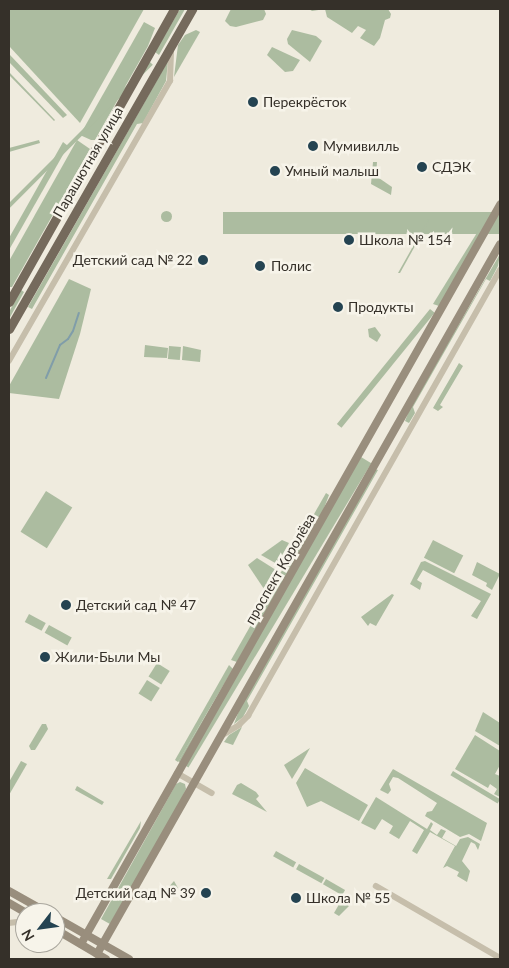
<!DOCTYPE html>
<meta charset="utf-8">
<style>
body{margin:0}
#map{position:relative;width:509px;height:968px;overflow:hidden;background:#efebde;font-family:Lato,sans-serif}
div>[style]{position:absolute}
.green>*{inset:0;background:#acbca0;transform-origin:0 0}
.round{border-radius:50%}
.stream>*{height:2px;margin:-1px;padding:0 1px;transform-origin:1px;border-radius:1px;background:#809da9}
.street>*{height:5.5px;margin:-2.75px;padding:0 2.75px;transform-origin:2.75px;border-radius:2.75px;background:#c6beab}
.secondary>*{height:8px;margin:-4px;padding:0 4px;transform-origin:4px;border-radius:4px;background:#998e7d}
.primary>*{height:9px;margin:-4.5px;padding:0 4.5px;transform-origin:4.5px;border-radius:4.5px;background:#756a5c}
.dots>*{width:14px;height:14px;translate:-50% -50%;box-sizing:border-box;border:2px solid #f7f4ea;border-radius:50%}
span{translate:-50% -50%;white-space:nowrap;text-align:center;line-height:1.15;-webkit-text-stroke:5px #f7f4ea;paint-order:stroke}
.poi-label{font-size:14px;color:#353029}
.left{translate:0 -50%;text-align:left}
.right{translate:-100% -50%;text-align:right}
.street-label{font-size:14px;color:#353029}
.frame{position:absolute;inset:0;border:10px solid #353029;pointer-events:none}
.north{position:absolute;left:15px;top:903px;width:50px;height:50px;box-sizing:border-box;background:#f7f4ea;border:1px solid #a9a69d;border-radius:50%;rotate:240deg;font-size:14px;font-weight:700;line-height:20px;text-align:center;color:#353029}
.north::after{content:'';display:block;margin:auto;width:18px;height:22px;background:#244351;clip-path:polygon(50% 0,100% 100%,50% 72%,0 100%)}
</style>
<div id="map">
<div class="green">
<div style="clip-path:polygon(9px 9px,144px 9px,80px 123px,9px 46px)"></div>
<div style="clip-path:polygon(180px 9px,185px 9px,159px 55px,155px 52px)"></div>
<div style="clip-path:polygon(231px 9px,264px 9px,266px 14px,263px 20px,236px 27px,230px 26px,225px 21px)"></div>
<div style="clip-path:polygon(309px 9px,388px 9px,391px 14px,390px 18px,385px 20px,380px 38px,374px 46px,360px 38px,366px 30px,358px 26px,352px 33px,327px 17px,325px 9px,312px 11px)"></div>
<div style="clip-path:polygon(144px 22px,155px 28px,148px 46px,95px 140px,91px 140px,80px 135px)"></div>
<div style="clip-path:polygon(196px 30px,200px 32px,174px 77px,178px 45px,185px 35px)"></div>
<div style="clip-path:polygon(292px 30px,316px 36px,322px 41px,310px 62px,288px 44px,287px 39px)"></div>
<div style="clip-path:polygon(272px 47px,300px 60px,293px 71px,285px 72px,267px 55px)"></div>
<div style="clip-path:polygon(10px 55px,67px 115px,63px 118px,9px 62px)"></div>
<div style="clip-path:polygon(168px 61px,166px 81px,143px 123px,137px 124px,32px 309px,28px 307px)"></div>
<div style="left:150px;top:62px;width:4px;height:247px;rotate:45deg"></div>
<div style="clip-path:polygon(9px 72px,55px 120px,54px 121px,9px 75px)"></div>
<div style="clip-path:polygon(39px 140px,40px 143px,9px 152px,9px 148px)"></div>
<div style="clip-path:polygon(77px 140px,90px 149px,12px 287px,9px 287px,9px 261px)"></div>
<div style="clip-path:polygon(63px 142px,68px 146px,9px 250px,9px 238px)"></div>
<div style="clip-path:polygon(373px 162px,377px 162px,376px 176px,392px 187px,391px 195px,371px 184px)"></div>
<div class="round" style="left:160.5px;top:210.5px;width:11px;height:11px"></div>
<div style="left:500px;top:212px;width:22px;height:277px;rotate:90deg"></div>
<div style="clip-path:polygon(429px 218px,430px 219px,400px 273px,398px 273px)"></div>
<div style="clip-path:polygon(483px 223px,484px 225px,478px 238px,439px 306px,433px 304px)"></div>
<div style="clip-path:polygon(500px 254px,498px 266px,490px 281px,486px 279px,413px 407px,415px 413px,409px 423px,405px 421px,411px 406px)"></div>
<div style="clip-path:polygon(69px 279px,91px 289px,80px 334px,59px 399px,9px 393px,9px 386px)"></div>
<div style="clip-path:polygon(21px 290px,24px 292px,9px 319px,9px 312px)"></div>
<div style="left:430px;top:309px;width:6px;height:148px;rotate:39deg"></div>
<div style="clip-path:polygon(375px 327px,381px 335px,377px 342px,369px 337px,368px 329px)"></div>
<div style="clip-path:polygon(145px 345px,168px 348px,167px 358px,144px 357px)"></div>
<div style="left:169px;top:346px;width:12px;height:13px;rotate:5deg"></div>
<div style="clip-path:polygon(183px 346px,201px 350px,200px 362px,182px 360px)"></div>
<div style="clip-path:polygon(459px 363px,463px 366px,440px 405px,443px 407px,438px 411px,433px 408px)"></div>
<div style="left:361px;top:457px;width:12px;height:355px;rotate:31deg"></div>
<div style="clip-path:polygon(375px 469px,378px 470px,247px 701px,249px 706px,243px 717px,234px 724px,241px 705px)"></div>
<div style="left:46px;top:491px;width:31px;height:48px;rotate:32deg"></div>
<div style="clip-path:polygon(326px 493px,329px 495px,323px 511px,237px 662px,231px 660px)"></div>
<div style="clip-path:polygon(282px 540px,289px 543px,277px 564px,261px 555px)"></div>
<div style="left:433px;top:540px;width:34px;height:20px;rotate:27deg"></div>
<div style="clip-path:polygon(257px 558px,276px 570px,264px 589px,248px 565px)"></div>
<div style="clip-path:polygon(425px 561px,491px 594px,477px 619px,471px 616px,481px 601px,423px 570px,417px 580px,422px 583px,420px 590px,410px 584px,421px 562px)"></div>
<div style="clip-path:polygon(477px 562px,500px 574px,492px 590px,486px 586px,487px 583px,472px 575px)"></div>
<div style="clip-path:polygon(392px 594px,394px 595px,376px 626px,370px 623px,368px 626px,361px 617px)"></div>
<div style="left:29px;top:614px;width:19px;height:9px;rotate:28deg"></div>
<div style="left:49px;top:625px;width:26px;height:9px;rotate:29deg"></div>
<div style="left:157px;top:663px;width:15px;height:16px;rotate:32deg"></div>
<div style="clip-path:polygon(229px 665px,233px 669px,178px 762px,175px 760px)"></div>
<div style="left:147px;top:680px;width:15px;height:16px;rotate:32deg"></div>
<div style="clip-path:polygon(483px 712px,500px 723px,500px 746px,475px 731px)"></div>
<div style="clip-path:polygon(42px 724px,46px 724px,48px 729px,35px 750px,31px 750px,29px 746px)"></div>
<div style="clip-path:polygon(242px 727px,233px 745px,224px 742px,229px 735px)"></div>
<div style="clip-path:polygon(475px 735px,500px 751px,500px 765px,495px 774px,500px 776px,500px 797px,494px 794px,497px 789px,490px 784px,488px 788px,455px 769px)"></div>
<div style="clip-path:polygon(310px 748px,300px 766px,292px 779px,284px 765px)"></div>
<div style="clip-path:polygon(21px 761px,27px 764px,9px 795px,9px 782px)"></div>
<div style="clip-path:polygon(305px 768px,368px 805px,359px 821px,321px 801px,307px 807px,296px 783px)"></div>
<div style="clip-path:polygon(393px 769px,487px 823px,481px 841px,469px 834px,460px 837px,425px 816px,427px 812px,432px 811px,437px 803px,398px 778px,393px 777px,389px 784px,391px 790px,388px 794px,380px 790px)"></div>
<div style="left:453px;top:771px;width:55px;height:5px;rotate:31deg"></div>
<div style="clip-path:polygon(180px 782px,185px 784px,186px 789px,176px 810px,110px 924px,101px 919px,176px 784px)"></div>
<div style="clip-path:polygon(241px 783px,256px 792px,259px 796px,256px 799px,267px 812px,232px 794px,237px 785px)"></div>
<div style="clip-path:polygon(77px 786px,104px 802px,102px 805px,75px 790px)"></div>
<div style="clip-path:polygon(376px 797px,427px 829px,431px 822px,433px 824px,430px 830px,437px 835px,441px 829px,446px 831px,442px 838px,456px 846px,460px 839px,468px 837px,480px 844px,478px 850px,475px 844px,471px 842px,462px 861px,470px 871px,467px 882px,457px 876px,459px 872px,447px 866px,443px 868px,455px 846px,430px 832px,417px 854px,412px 851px,424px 830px,410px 821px,399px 839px,389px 833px,393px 826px,382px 819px,375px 830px,361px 823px)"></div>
<div style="clip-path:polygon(141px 821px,140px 828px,111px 879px,107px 879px)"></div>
<div style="left:276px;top:851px;width:23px;height:6px;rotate:29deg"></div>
<div style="left:299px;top:864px;width:29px;height:6px;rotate:29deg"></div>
<div style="left:326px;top:879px;width:22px;height:6px;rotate:30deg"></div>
<div style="clip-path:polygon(174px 881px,178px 888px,175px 894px,170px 897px,167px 895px,167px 889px)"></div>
<div style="clip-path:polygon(341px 901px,349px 906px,339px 916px,334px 913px)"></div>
</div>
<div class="stream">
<div style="left:46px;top:378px;width:36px;rotate:-67deg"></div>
<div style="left:60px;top:345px;width:10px;rotate:-37deg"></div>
<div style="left:68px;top:339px;width:9px;rotate:-58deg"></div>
<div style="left:73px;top:331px;width:19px;rotate:-72deg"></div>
</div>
<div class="street">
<div style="left:9px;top:361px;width:323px;rotate:-60.1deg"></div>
<div style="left:170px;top:81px;width:35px;rotate:-88deg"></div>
<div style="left:221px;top:736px;width:21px;rotate:-31deg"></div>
<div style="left:239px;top:725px;width:13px;rotate:-45deg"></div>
<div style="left:248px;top:716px;width:512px;rotate:-60.53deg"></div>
<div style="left:177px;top:773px;width:40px;rotate:29.7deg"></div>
<div style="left:376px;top:886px;width:143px;rotate:30.1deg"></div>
<div style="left:9px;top:923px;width:16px;rotate:-7deg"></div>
</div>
<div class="secondary">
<div style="left:9px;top:891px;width:45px;rotate:29.4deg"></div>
<div style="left:9px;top:903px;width:20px;rotate:30deg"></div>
<div style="left:55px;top:917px;width:85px;rotate:29.6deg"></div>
<div style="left:55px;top:929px;width:59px;rotate:30.5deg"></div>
<div style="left:81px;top:944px;width:850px;rotate:-60.45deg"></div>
<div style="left:97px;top:954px;width:816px;rotate:-60.42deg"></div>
</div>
<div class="primary">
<div style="left:9px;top:302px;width:336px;rotate:-60.6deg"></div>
<div style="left:9px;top:329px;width:369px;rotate:-60.2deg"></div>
</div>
<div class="dots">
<div style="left:253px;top:102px;background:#244351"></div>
<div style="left:313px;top:146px;background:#244351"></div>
<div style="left:422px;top:167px;background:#244351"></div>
<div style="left:275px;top:171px;background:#244351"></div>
<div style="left:349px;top:240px;background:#244351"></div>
<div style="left:203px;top:260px;background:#244351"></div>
<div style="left:260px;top:266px;background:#244351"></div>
<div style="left:338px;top:307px;background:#244351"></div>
<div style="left:66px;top:605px;background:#244351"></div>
<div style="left:45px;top:657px;background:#244351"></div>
<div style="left:206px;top:893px;background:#244351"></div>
<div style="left:296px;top:898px;background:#244351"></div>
</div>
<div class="poi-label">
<span class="left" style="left:263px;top:102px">Перекрёсток</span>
<span class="left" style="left:323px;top:146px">Мумивилль</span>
<span class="left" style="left:432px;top:167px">СДЭК</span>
<span class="left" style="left:285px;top:171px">Умный малыш</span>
<span class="left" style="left:359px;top:240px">Школа № 154</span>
<span class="right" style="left:193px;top:260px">Детский сад № 22</span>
<span class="left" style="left:271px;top:266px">Полис</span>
<span class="left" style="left:348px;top:307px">Продукты</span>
<span class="left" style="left:76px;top:605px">Детский сад № 47</span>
<span class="left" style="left:55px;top:657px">Жили-Были Мы</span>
<span class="right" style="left:196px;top:893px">Детский сад № 39</span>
<span class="left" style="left:306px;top:898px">Школа № 55</span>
</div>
<div class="street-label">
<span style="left:88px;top:162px;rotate:-60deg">Парашютная улица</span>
<span style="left:280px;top:569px;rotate:-60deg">проспект Королёва</span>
</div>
<div class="frame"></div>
<div class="north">N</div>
</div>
